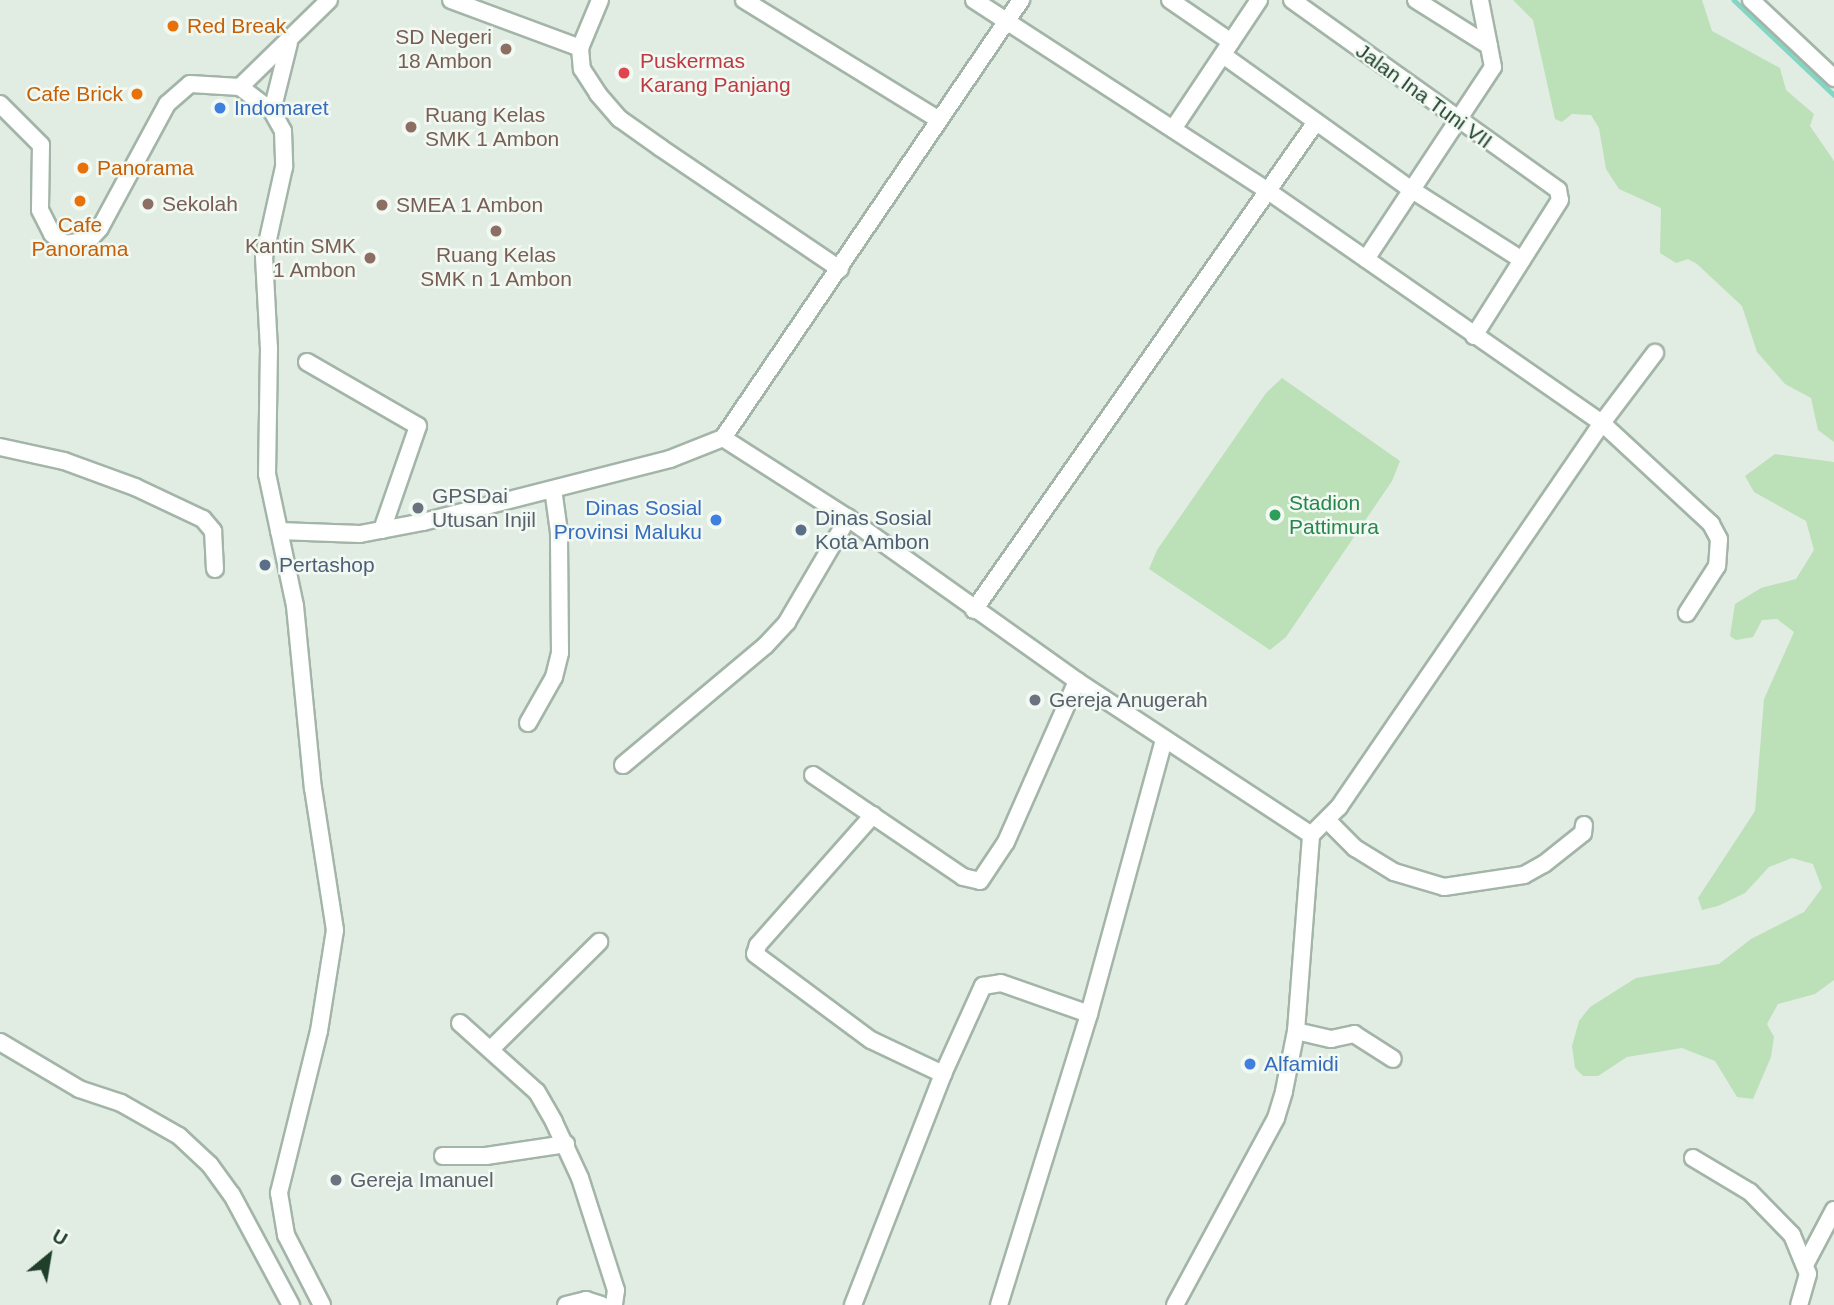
<!DOCTYPE html>
<style>
body{margin:0}
#map{position:relative;width:1834px;height:1305px;overflow:hidden;background:#e1ede3;font-family:Arial,sans-serif}
div>[style]{position:absolute}
.green>*{inset:0;background:#bce0b7}
.stream>*{height:4.5px;margin:-2.25px;padding:0 2.25px;transform-origin:2.25px;border-radius:2.25px;background:#84d6c4}
.roads{filter:drop-shadow(2px 0 #a3b5a8) drop-shadow(-2px 0 #a3b5a8) drop-shadow(0 2px #a3b5a8) drop-shadow(0 -2px #a3b5a8)}
.minor>*{height:16px;margin:-8px;padding:0 8px;transform-origin:8px;border-radius:8px;background:#fff}
.dots>*{width:19px;height:19px;translate:-50% -50%;box-sizing:border-box;border:4px solid #f1f9f2;border-radius:50%}
span{translate:-50% -50%;white-space:nowrap;text-align:center;line-height:1.15;-webkit-text-stroke:5px #f1f9f2;paint-order:stroke}
.food-label{font-size:21px;color:#c56008}
.left{translate:0 -50%;text-align:left}
.right{translate:-100% -50%;text-align:right}
.education-label{font-size:21px;color:#785e54}
.health-label{font-size:21px;color:#be3a42}
.street-label{font-size:21px;color:#1f3f2a}
.shop-label{font-size:21px;color:#366cbe}
.worship-label{font-size:21px;color:#5b616d}
.leisure-label{font-size:21px;color:#27864d}
.service-label{font-size:21px;color:#4e5e75}
.north{position:absolute;left:14px;top:1221px;width:70px;height:70px;-webkit-text-stroke:5px #f1f9f2;paint-order:stroke;rotate:30deg;font-size:19px;font-weight:700;line-height:28px;text-align:center;color:#1f3f2a}
.north::after{content:'';display:block;margin:auto;width:24px;height:32px;background:#1f3f2a;clip-path:polygon(50% 0,100% 100%,50% 72%,0 100%)}
</style>
<div id="map">
<div class="green">
<div style="clip-path:polygon(1513px 0,1702px 0,1712px 31px,1780px 68px,1786px 90px,1814px 114px,1810px 126px,1834px 161px,1834px 442px,1818px 430px,1811px 398px,1785px 384px,1757px 352px,1742px 306px,1697px 264px,1688px 259px,1676px 263px,1660px 253px,1661px 208px,1619px 189px,1606px 169px,1599px 128px,1591px 115px,1572px 114px,1562px 122px,1555px 119px,1533px 20px)"></div>
<div style="clip-path:polygon(1282px 378px,1400px 461px,1392px 481px,1286px 637px,1270px 650px,1149px 569px,1157px 550px,1266px 393px)"></div>
<div style="clip-path:polygon(1775px 454px,1834px 462px,1834px 980px,1815px 994px,1778px 1004px,1767px 1024px,1774px 1037px,1771px 1057px,1753px 1099px,1737px 1097px,1715px 1061px,1682px 1048px,1627px 1057px,1598px 1076px,1583px 1076px,1575px 1068px,1572px 1046px,1579px 1021px,1590px 1007px,1636px 978px,1719px 964px,1751px 939px,1804px 912px,1822px 888px,1813px 864px,1792px 858px,1769px 867px,1745px 893px,1718px 906px,1702px 910px,1698px 898px,1755px 811px,1764px 699px,1794px 632px,1777px 619px,1762px 620px,1753px 637px,1736px 640px,1730px 636px,1735px 604px,1761px 588px,1796px 579px,1814px 550px,1806px 521px,1754px 492px,1745px 476px)"></div>
</div>
<div class="stream">
<div style="left:1734px;top:0;width:138px;rotate:43.5deg"></div>
</div>
<div class="roads">
<div class="minor">
<div style="left:451px;top:0;width:138px;rotate:20.4deg"></div>
<div style="left:600px;top:0;width:52px;rotate:112.6deg"></div>
<div style="left:580px;top:48px;width:21px;rotate:85deg"></div>
<div style="left:582px;top:69px;width:30px;rotate:57deg"></div>
<div style="left:598px;top:94px;width:33px;rotate:49deg"></div>
<div style="left:620px;top:119px;width:50px;rotate:35.3deg"></div>
<div style="left:661px;top:148px;width:216px;rotate:34.1deg"></div>
<div style="left:744px;top:0;width:229px;rotate:31.6deg"></div>
<div style="left:974px;top:0;width:351px;rotate:33deg"></div>
<div style="left:1268px;top:191px;width:407px;rotate:34.8deg"></div>
<div style="left:1602px;top:423px;width:149px;rotate:42.8deg"></div>
<div style="left:1711px;top:524px;width:17px;rotate:62deg"></div>
<div style="left:1719px;top:539px;width:27px;rotate:94deg"></div>
<div style="left:1717px;top:566px;width:56px;rotate:122.6deg"></div>
<div style="left:1170px;top:0;width:74px;rotate:34.5deg"></div>
<div style="left:1292px;top:0;width:327px;rotate:35.5deg"></div>
<div style="left:1558px;top:190px;width:10px;rotate:79deg"></div>
<div style="left:1560px;top:200px;width:161px;rotate:122.3deg"></div>
<div style="left:1416px;top:0;width:86px;rotate:32.2deg"></div>
<div style="left:1489px;top:46px;width:47px;rotate:-101.1deg"></div>
<div style="left:1751px;top:0;width:114px;rotate:43.2deg"></div>
<div style="left:1223px;top:55px;width:229px;rotate:35.6deg"></div>
<div style="left:1409px;top:188px;width:134px;rotate:32.5deg"></div>
<div style="left:240px;top:87px;width:124px;rotate:-44.3deg"></div>
<div style="left:0;top:104px;width:58px;rotate:45deg"></div>
<div style="left:41px;top:145px;width:65px;rotate:90.9deg"></div>
<div style="left:40px;top:210px;width:27px;rotate:63deg"></div>
<div style="left:52px;top:234px;width:16px;rotate:38deg"></div>
<div style="left:65px;top:244px;width:24px;rotate:-9deg"></div>
<div style="left:89px;top:240px;width:16px;rotate:-47deg"></div>
<div style="left:100px;top:228px;width:141px;rotate:-61.6deg"></div>
<div style="left:167px;top:104px;width:30px;rotate:-41deg"></div>
<div style="left:190px;top:84px;width:50px;rotate:3.4deg"></div>
<div style="left:240px;top:87px;width:40px;rotate:37deg"></div>
<div style="left:272px;top:111px;width:23px;rotate:61deg"></div>
<div style="left:283px;top:131px;width:36px;rotate:88deg"></div>
<div style="left:284px;top:167px;width:92px;rotate:102.5deg"></div>
<div style="left:264px;top:257px;width:91px;rotate:86.9deg"></div>
<div style="left:269px;top:348px;width:126px;rotate:90.9deg"></div>
<div style="left:267px;top:474px;width:135px;rotate:78deg"></div>
<div style="left:295px;top:606px;width:183px;rotate:84.4deg"></div>
<div style="left:313px;top:788px;width:144px;rotate:81.2deg"></div>
<div style="left:335px;top:930px;width:102px;rotate:99deg"></div>
<div style="left:319px;top:1031px;width:167px;rotate:103.9deg"></div>
<div style="left:279px;top:1193px;width:43px;rotate:80.5deg"></div>
<div style="left:286px;top:1235px;width:79px;rotate:62.8deg"></div>
<div style="left:272px;top:111px;width:70px;rotate:-76deg"></div>
<div style="left:1173px;top:129px;width:155px;rotate:-56.3deg"></div>
<div style="left:1366px;top:259px;width:230px;rotate:-56.5deg"></div>
<div style="left:1493px;top:67px;width:21px;rotate:-101deg"></div>
<div style="left:307px;top:362px;width:128px;rotate:30deg"></div>
<div style="left:418px;top:426px;width:110px;rotate:109.1deg"></div>
<div style="left:723px;top:438px;width:148px;rotate:32.6deg"></div>
<div style="left:848px;top:518px;width:281px;rotate:35.4deg"></div>
<div style="left:1077px;top:681px;width:280px;rotate:33.3deg"></div>
<div style="left:0;top:447px;width:66px;rotate:12.3deg"></div>
<div style="left:64px;top:461px;width:76px;rotate:20.1deg"></div>
<div style="left:135px;top:487px;width:75px;rotate:25.2deg"></div>
<div style="left:203px;top:519px;width:16px;rotate:50deg"></div>
<div style="left:213px;top:531px;width:38px;rotate:87deg"></div>
<div style="left:279px;top:531px;width:81px;rotate:2.1deg"></div>
<div style="left:360px;top:534px;width:64px;rotate:-10.8deg"></div>
<div style="left:423px;top:522px;width:255px;rotate:-14.3deg"></div>
<div style="left:670px;top:459px;width:57px;rotate:-21.6deg"></div>
<div style="left:723px;top:438px;width:530px;rotate:-55.77deg"></div>
<div style="left:974px;top:610px;width:596px;rotate:-54.98deg"></div>
<div style="left:528px;top:723px;width:53px;rotate:-60.5deg"></div>
<div style="left:554px;top:677px;width:25px;rotate:-76deg"></div>
<div style="left:560px;top:653px;width:121px;rotate:-90.5deg"></div>
<div style="left:559px;top:532px;width:43px;rotate:-97.9deg"></div>
<div style="left:623px;top:765px;width:185px;rotate:-40deg"></div>
<div style="left:765px;top:646px;width:33px;rotate:-47deg"></div>
<div style="left:787px;top:622px;width:121px;rotate:-59.6deg"></div>
<div style="left:813px;top:775px;width:181px;rotate:34.2deg"></div>
<div style="left:963px;top:877px;width:17px;rotate:13deg"></div>
<div style="left:980px;top:881px;width:47px;rotate:-56.3deg"></div>
<div style="left:1006px;top:842px;width:176px;rotate:-66.2deg"></div>
<div style="left:873px;top:815px;width:174px;rotate:131.5deg"></div>
<div style="left:758px;top:945px;width:9px;rotate:108deg"></div>
<div style="left:755px;top:954px;width:144px;rotate:36.6deg"></div>
<div style="left:871px;top:1040px;width:80px;rotate:25.3deg"></div>
<div style="left:1327px;top:820px;width:40px;rotate:45deg"></div>
<div style="left:1355px;top:848px;width:46px;rotate:31.6deg"></div>
<div style="left:1394px;top:872px;width:52px;rotate:16.7deg"></div>
<div style="left:1444px;top:887px;width:81px;rotate:-8.5deg"></div>
<div style="left:1524px;top:875px;width:23px;rotate:-29deg"></div>
<div style="left:1544px;top:864px;width:50px;rotate:-38.5deg"></div>
<div style="left:1583px;top:833px;width:8px;rotate:-83deg"></div>
<div style="left:460px;top:1023px;width:103px;rotate:41.9deg"></div>
<div style="left:537px;top:1092px;width:34px;rotate:60deg"></div>
<div style="left:554px;top:1122px;width:62px;rotate:65.1deg"></div>
<div style="left:580px;top:1178px;width:118px;rotate:72.2deg"></div>
<div style="left:616px;top:1290px;width:15px;rotate:98deg"></div>
<div style="left:1296px;top:1031px;width:36px;rotate:13deg"></div>
<div style="left:1331px;top:1039px;width:24px;rotate:-12deg"></div>
<div style="left:1354px;top:1034px;width:46px;rotate:32.7deg"></div>
<div style="left:0;top:1042px;width:92px;rotate:30.7deg"></div>
<div style="left:79px;top:1089px;width:44px;rotate:18.4deg"></div>
<div style="left:121px;top:1103px;width:67px;rotate:29.6deg"></div>
<div style="left:179px;top:1136px;width:42px;rotate:43.1deg"></div>
<div style="left:210px;top:1165px;width:37px;rotate:54deg"></div>
<div style="left:232px;top:1195px;width:125px;rotate:61.8deg"></div>
<div style="left:492px;top:1048px;width:151px;rotate:-44.7deg"></div>
<div style="left:443px;top:1156px;width:43px"></div>
<div style="left:486px;top:1156px;width:81px;rotate:-8.5deg"></div>
<div style="left:1693px;top:1158px;width:66px;rotate:30.8deg"></div>
<div style="left:1750px;top:1192px;width:60px;rotate:45.7deg"></div>
<div style="left:1792px;top:1235px;width:42px;rotate:67.7deg"></div>
<div style="left:1808px;top:1274px;width:32px;rotate:106deg"></div>
<div style="left:1806px;top:1263px;width:60px;rotate:-62.2deg"></div>
<div style="left:566px;top:1305px;width:21px;rotate:-14deg"></div>
<div style="left:586px;top:1300px;width:16px;rotate:18deg"></div>
<div style="left:853px;top:1305px;width:248px;rotate:-68.7deg"></div>
<div style="left:943px;top:1074px;width:97px;rotate:-65.6deg"></div>
<div style="left:983px;top:986px;width:18px;rotate:-9deg"></div>
<div style="left:1001px;top:983px;width:93px;rotate:19.4deg"></div>
<div style="left:1089px;top:1014px;width:284px;rotate:-74.7deg"></div>
<div style="left:999px;top:1305px;width:305px;rotate:-72.8deg"></div>
<div style="left:1175px;top:1305px;width:213px;rotate:-61.6deg"></div>
<div style="left:1276px;top:1118px;width:28px;rotate:-73deg"></div>
<div style="left:1284px;top:1091px;width:61px;rotate:-78.7deg"></div>
<div style="left:1296px;top:1031px;width:197px;rotate:-85.6deg"></div>
<div style="left:1311px;top:835px;width:40px;rotate:-45deg"></div>
<div style="left:1339px;top:807px;width:465px;rotate:-55.6deg"></div>
<div style="left:1602px;top:423px;width:88px;rotate:-52.9deg"></div>
</div>
</div>
<div class="dots">
<div style="left:173px;top:26px;background:#e8710a"></div>
<div style="left:506px;top:49px;background:#8d6e63"></div>
<div style="left:624px;top:73px;background:#e0444e"></div>
<div style="left:137px;top:94px;background:#e8710a"></div>
<div style="left:220px;top:108px;background:#3f7fe0"></div>
<div style="left:411px;top:127px;background:#8d6e63"></div>
<div style="left:83px;top:168px;background:#e8710a"></div>
<div style="left:80px;top:201px;background:#e8710a"></div>
<div style="left:148px;top:204px;background:#8d6e63"></div>
<div style="left:382px;top:205px;background:#8d6e63"></div>
<div style="left:496px;top:231px;background:#8d6e63"></div>
<div style="left:370px;top:258px;background:#8d6e63"></div>
<div style="left:418px;top:508px;background:#6b7280"></div>
<div style="left:1275px;top:515px;background:#2e9e5b"></div>
<div style="left:716px;top:520px;background:#3f7fe0"></div>
<div style="left:801px;top:530px;background:#5c6f8a"></div>
<div style="left:265px;top:565px;background:#5c6f8a"></div>
<div style="left:1035px;top:700px;background:#6b7280"></div>
<div style="left:1250px;top:1064px;background:#3f7fe0"></div>
<div style="left:336px;top:1180px;background:#6b7280"></div>
</div>
<div class="food-label">
<span class="left" style="left:187px;top:26px">Red Break</span>
<span class="right" style="left:123px;top:94px">Cafe Brick</span>
<span class="left" style="left:97px;top:168px">Panorama</span>
<span style="left:80px;top:237px">Cafe<br>Panorama</span>
</div>
<div class="education-label">
<span class="right" style="left:492px;top:49px">SD Negeri<br>18 Ambon</span>
<span class="left" style="left:425px;top:127px">Ruang Kelas<br>SMK 1 Ambon</span>
<span class="left" style="left:162px;top:204px">Sekolah</span>
<span class="left" style="left:396px;top:205px">SMEA 1 Ambon</span>
<span class="right" style="left:356px;top:258px">Kantin SMK<br>1 Ambon</span>
<span style="left:496px;top:267px">Ruang Kelas<br>SMK n 1 Ambon</span>
</div>
<div class="health-label">
<span class="left" style="left:640px;top:73px">Puskermas<br>Karang Panjang</span>
</div>
<div class="street-label">
<span style="left:1424px;top:96px;rotate:36deg">Jalan Ina Tuni VII</span>
</div>
<div class="shop-label">
<span class="left" style="left:234px;top:108px">Indomaret</span>
<span class="right" style="left:702px;top:520px">Dinas Sosial<br>Provinsi Maluku</span>
<span class="left" style="left:1264px;top:1064px">Alfamidi</span>
</div>
<div class="worship-label">
<span class="left" style="left:432px;top:508px">GPSDai<br>Utusan Injil</span>
<span class="left" style="left:1049px;top:700px">Gereja Anugerah</span>
<span class="left" style="left:350px;top:1180px">Gereja Imanuel</span>
</div>
<div class="leisure-label">
<span class="left" style="left:1289px;top:515px">Stadion<br>Pattimura</span>
</div>
<div class="service-label">
<span class="left" style="left:815px;top:530px">Dinas Sosial<br>Kota Ambon</span>
<span class="left" style="left:279px;top:565px">Pertashop</span>
</div>
<div class="north">U</div>
</div>
